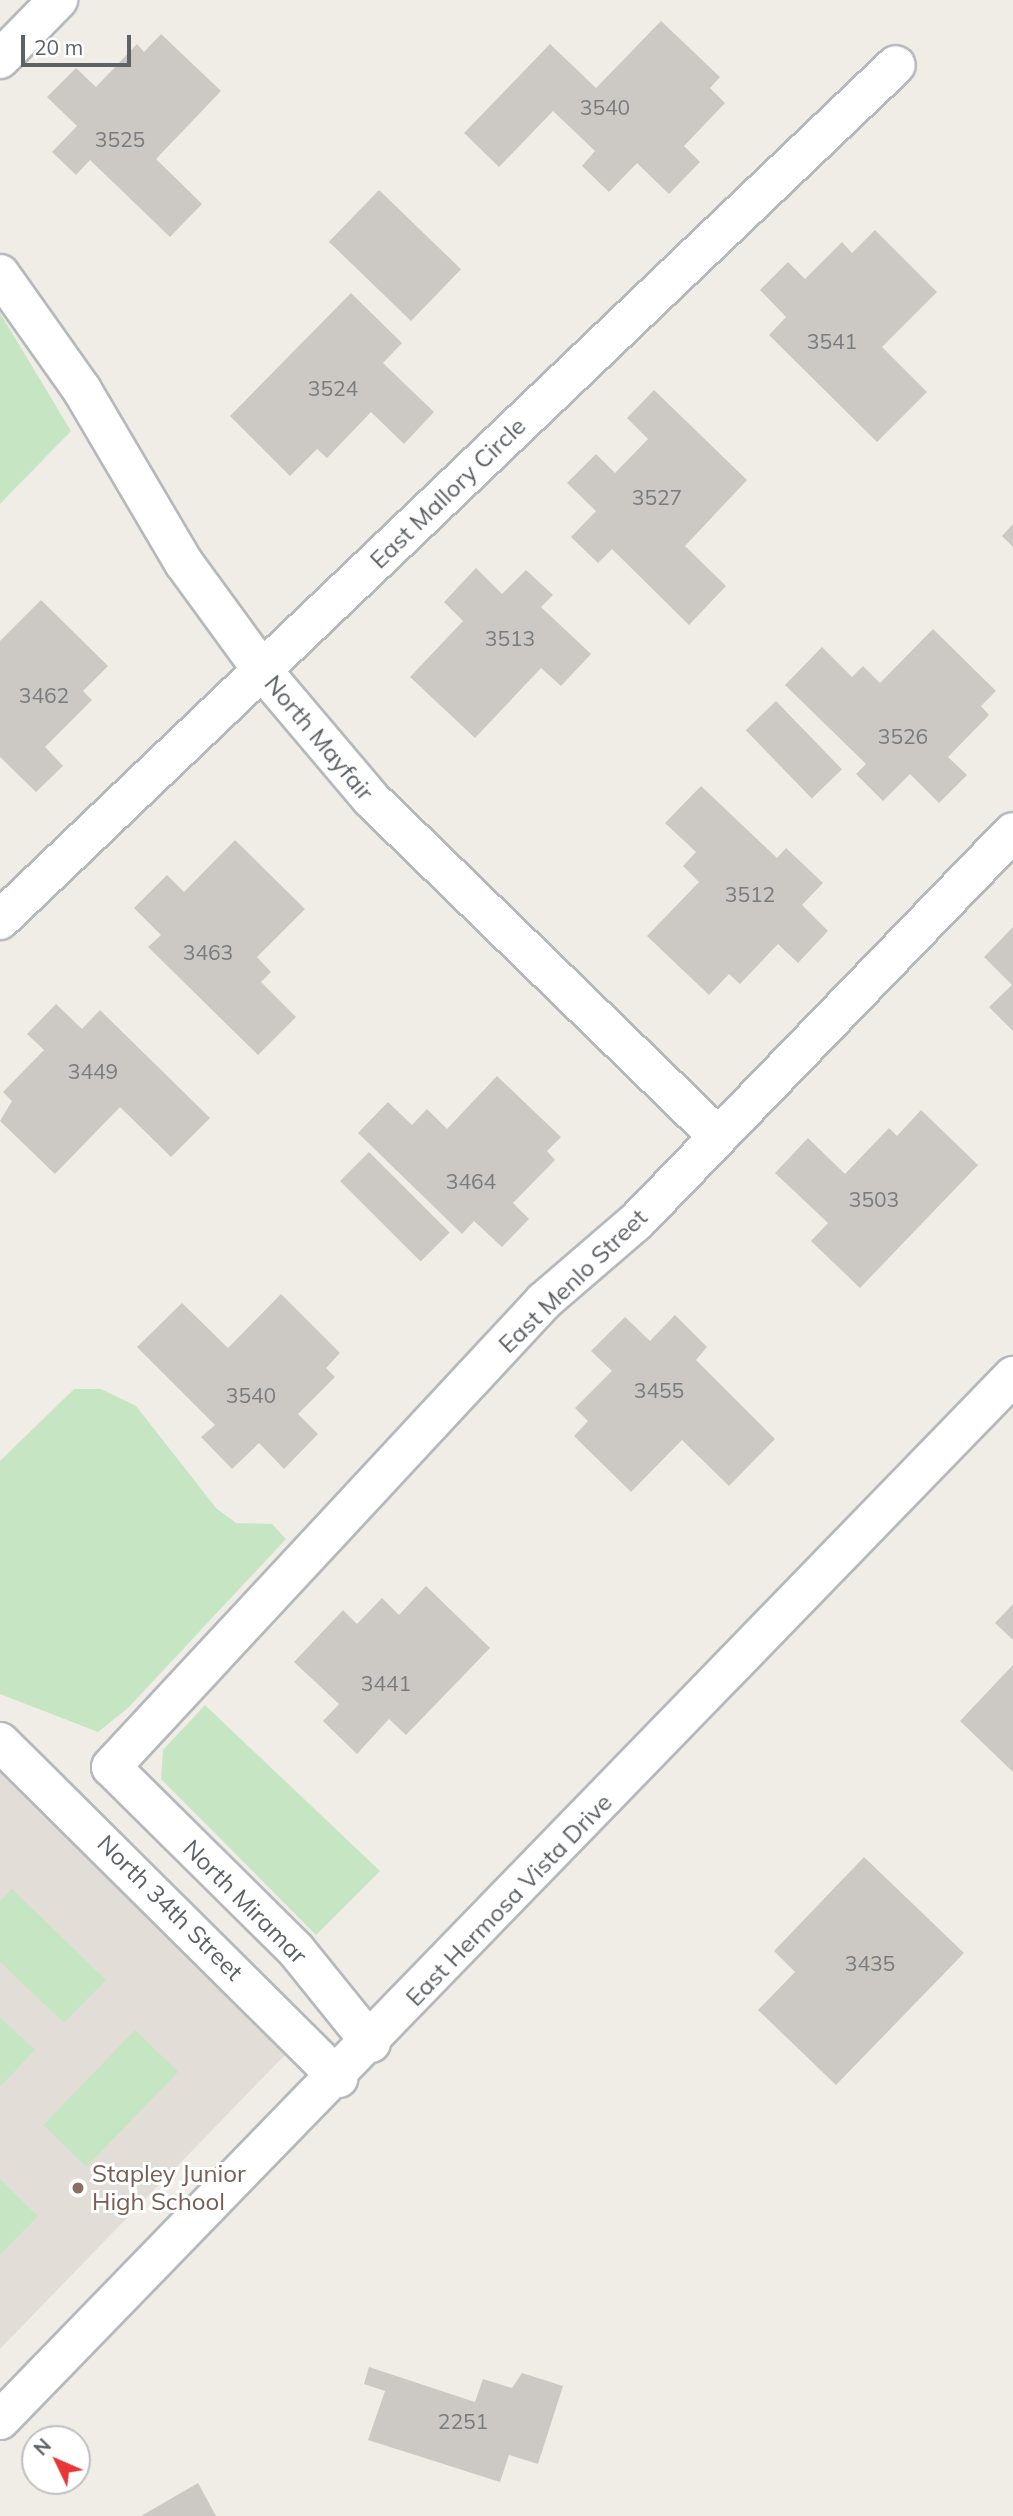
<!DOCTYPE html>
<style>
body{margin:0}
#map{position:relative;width:1013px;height:2516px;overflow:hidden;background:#f0ede6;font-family:Mulish,sans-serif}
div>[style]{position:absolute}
.education>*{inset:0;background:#e2ded7}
.green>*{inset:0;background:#c6e6c3;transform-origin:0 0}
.building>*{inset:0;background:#ccc9c5;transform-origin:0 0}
.roads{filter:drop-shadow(2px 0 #b6b9bc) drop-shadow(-2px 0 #b6b9bc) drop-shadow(0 2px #b6b9bc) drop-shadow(0 -2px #b6b9bc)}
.minor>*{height:38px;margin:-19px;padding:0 19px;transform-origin:19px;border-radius:19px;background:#fff}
.dots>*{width:19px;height:19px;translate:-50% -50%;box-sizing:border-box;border:4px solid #fff;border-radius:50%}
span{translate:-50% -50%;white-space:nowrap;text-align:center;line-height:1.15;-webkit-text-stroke:6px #fff;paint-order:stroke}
.number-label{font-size:21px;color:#797c7e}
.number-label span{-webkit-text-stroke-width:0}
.street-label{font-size:24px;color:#5d6266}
.education-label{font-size:24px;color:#785e54}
.left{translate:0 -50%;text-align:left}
.north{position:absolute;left:21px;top:2425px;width:70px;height:70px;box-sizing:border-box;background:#fff;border:2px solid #bec0c2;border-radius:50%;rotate:314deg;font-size:19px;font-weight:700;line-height:28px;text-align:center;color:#5d6266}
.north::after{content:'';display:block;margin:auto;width:24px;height:32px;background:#e73538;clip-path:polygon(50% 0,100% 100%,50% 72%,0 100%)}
.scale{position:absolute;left:21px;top:35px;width:110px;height:32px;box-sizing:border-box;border:4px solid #5d6266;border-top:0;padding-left:9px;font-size:21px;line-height:24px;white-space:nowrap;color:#5d6266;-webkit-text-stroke:5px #fff;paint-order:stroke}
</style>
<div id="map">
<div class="education">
<div style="clip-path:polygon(0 1721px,312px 2027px,0 2349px)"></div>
</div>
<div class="green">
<div style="clip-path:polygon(0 313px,71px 431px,0 504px)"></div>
<div style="clip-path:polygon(74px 1389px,101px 1389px,136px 1406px,216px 1508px,236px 1523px,272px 1524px,286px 1539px,128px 1708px,98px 1732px,0 1694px,0 1461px)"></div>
<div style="clip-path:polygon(205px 1705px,380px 1871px,316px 1935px,161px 1779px,163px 1750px)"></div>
<div style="clip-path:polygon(12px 1889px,106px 1980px,64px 2023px,0 1962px,0 1901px)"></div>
<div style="clip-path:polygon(0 2017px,35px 2050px,0 2087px)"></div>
<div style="left:135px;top:2030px;width:60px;height:132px;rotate:44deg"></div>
<div style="clip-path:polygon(0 2179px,38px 2216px,0 2255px)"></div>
</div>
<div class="building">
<div style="clip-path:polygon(661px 21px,720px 77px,710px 88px,725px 103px,684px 146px,700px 162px,669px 194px,637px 163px,609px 192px,582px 166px,595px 151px,553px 111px,499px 167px,464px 133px,550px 44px,596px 88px)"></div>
<div style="clip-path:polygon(161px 34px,221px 91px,156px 159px,202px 204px,170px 237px,90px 160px,76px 175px,52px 152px,77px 126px,47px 97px,76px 68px,96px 87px,137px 44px,144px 52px)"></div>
<div style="left:379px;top:190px;width:114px;height:72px;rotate:44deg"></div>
<div style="clip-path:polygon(875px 230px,937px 292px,882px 347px,927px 392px,877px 442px,769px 335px,786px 317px,760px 290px,788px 262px,805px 279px,842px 242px,852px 253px)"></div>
<div style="clip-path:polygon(351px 293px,402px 343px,383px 363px,434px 412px,404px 444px,371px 412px,327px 458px,317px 449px,290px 476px,230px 416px)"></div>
<div style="clip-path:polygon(654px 390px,747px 480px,685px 546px,726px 586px,689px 625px,612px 549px,598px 563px,571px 537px,596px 511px,567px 483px,596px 454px,615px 473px,648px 439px,627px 418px)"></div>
<div style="clip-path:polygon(1013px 524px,1013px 547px,1002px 536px)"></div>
<div style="clip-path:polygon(476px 568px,502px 594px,526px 570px,553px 595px,541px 607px,591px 654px,561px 686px,541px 668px,475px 738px,410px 677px,463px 621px,444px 602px)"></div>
<div style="clip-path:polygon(41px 600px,108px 666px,83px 691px,92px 700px,45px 747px,63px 766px,36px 792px,0 757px,0 641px)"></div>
<div style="clip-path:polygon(933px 629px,996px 691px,981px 706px,989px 715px,948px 757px,967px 775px,939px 803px,910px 774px,883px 801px,856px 774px,866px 764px,785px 685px,822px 647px,852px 677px,863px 666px,880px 683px)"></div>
<div style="left:776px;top:701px;width:95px;height:42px;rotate:46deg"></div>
<div style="clip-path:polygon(701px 786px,777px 858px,786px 848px,823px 883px,802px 905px,828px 931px,798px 963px,778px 944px,740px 984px,729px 974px,709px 995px,647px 936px,699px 882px,683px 866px,696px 852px,665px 823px)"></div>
<div style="clip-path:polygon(235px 840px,305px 909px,257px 957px,271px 972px,261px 982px,296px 1017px,258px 1055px,148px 947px,161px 935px,134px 908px,167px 875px,184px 892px)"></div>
<div style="clip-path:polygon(1013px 927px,1013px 1031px,989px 1007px,1012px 985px,984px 957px)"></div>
<div style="clip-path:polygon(56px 1004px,82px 1029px,100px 1010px,210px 1118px,171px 1157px,120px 1107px,55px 1174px,0 1121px,12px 1101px,3px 1092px,44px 1050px,27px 1034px)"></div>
<div style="clip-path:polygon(497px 1076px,561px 1137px,547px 1151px,555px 1160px,513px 1203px,529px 1219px,502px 1247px,474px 1221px,462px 1234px,358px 1133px,388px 1102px,412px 1125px,427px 1109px,447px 1129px)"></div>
<div style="clip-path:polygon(921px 1110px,978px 1165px,860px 1288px,811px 1241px,828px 1223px,775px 1173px,808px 1138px,845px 1174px,889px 1128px,897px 1136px)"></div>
<div style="left:369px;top:1152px;width:114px;height:41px;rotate:45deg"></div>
<div style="clip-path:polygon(281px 1294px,340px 1353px,326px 1368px,335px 1377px,298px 1414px,318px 1434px,284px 1469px,259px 1443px,232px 1469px,201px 1437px,215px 1425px,137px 1347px,182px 1303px,228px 1348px)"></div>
<div style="clip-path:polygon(675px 1315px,707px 1347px,696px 1360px,775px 1439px,729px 1486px,682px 1440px,631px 1492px,574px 1436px,588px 1421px,575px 1408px,612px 1371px,591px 1351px,625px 1317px,650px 1341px)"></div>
<div style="clip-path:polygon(426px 1586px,490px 1648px,406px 1735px,389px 1719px,357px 1754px,323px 1721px,339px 1704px,294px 1662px,343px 1610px,357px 1624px,382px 1598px,399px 1615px)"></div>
<div style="clip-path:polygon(1013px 1604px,1013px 1640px,995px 1623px)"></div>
<div style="clip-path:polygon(1013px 1665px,1013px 1772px,960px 1721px)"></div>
<div style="clip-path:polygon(864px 1857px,964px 1953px,836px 2085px,758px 2010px,795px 1972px,774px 1951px)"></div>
<div style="clip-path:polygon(369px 2367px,475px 2402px,483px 2379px,512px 2388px,522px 2373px,563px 2386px,538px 2464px,509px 2455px,500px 2482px,368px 2440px,385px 2391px,364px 2384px)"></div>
<div style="clip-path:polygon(198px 2483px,216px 2516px,141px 2516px)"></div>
</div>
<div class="roads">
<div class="minor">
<div style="left:0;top:59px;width:83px;rotate:-45.5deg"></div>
<div style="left:0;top:274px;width:142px;rotate:54.7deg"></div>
<div style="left:82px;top:390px;width:201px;rotate:59.5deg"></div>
<div style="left:184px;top:563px;width:132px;rotate:53.9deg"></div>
<div style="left:262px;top:670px;width:169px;rotate:49.8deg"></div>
<div style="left:371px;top:799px;width:484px;rotate:44.2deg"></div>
<div style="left:0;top:920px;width:1238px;rotate:-43.66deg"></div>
<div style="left:0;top:1742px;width:477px;rotate:44.8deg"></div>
<div style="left:371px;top:2043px;width:119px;rotate:-128.9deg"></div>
<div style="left:296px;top:1950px;width:260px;rotate:-135.3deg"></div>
<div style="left:111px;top:1767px;width:636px;rotate:-47.1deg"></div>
<div style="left:544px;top:1301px;width:121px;rotate:-40.7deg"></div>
<div style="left:636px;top:1222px;width:542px;rotate:-45.97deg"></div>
<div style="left:0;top:2420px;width:1455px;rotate:-45.86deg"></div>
</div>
</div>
<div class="dots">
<div style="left:78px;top:2188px;background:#8d6e63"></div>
</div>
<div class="number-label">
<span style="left:605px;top:107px">3540</span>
<span style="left:120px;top:139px">3525</span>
<span style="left:832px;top:341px">3541</span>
<span style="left:333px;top:388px">3524</span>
<span style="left:657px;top:497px">3527</span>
<span style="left:510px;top:638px">3513</span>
<span style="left:44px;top:695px">3462</span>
<span style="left:903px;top:736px">3526</span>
<span style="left:750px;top:894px">3512</span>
<span style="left:208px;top:952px">3463</span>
<span style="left:93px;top:1071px">3449</span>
<span style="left:471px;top:1181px">3464</span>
<span style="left:874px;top:1199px">3503</span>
<span style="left:659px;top:1390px">3455</span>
<span style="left:251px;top:1395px">3540</span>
<span style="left:386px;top:1683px">3441</span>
<span style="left:870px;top:1963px">3435</span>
<span style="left:463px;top:2421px">2251</span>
</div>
<div class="street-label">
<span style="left:448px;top:493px;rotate:-44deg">East Mallory Circle</span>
<span style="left:319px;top:738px;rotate:50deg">North Mayfair</span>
<span style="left:573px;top:1281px;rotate:-44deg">East Menlo Street</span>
<span style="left:509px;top:1900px;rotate:-46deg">East Hermosa Vista Drive</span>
<span style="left:245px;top:1902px;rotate:45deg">North Miramar</span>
<span style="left:170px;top:1908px;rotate:45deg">North 34th Street</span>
</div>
<div class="education-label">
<span class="left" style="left:92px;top:2188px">Stapley Junior<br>High School</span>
</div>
<div class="north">N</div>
<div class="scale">20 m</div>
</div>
